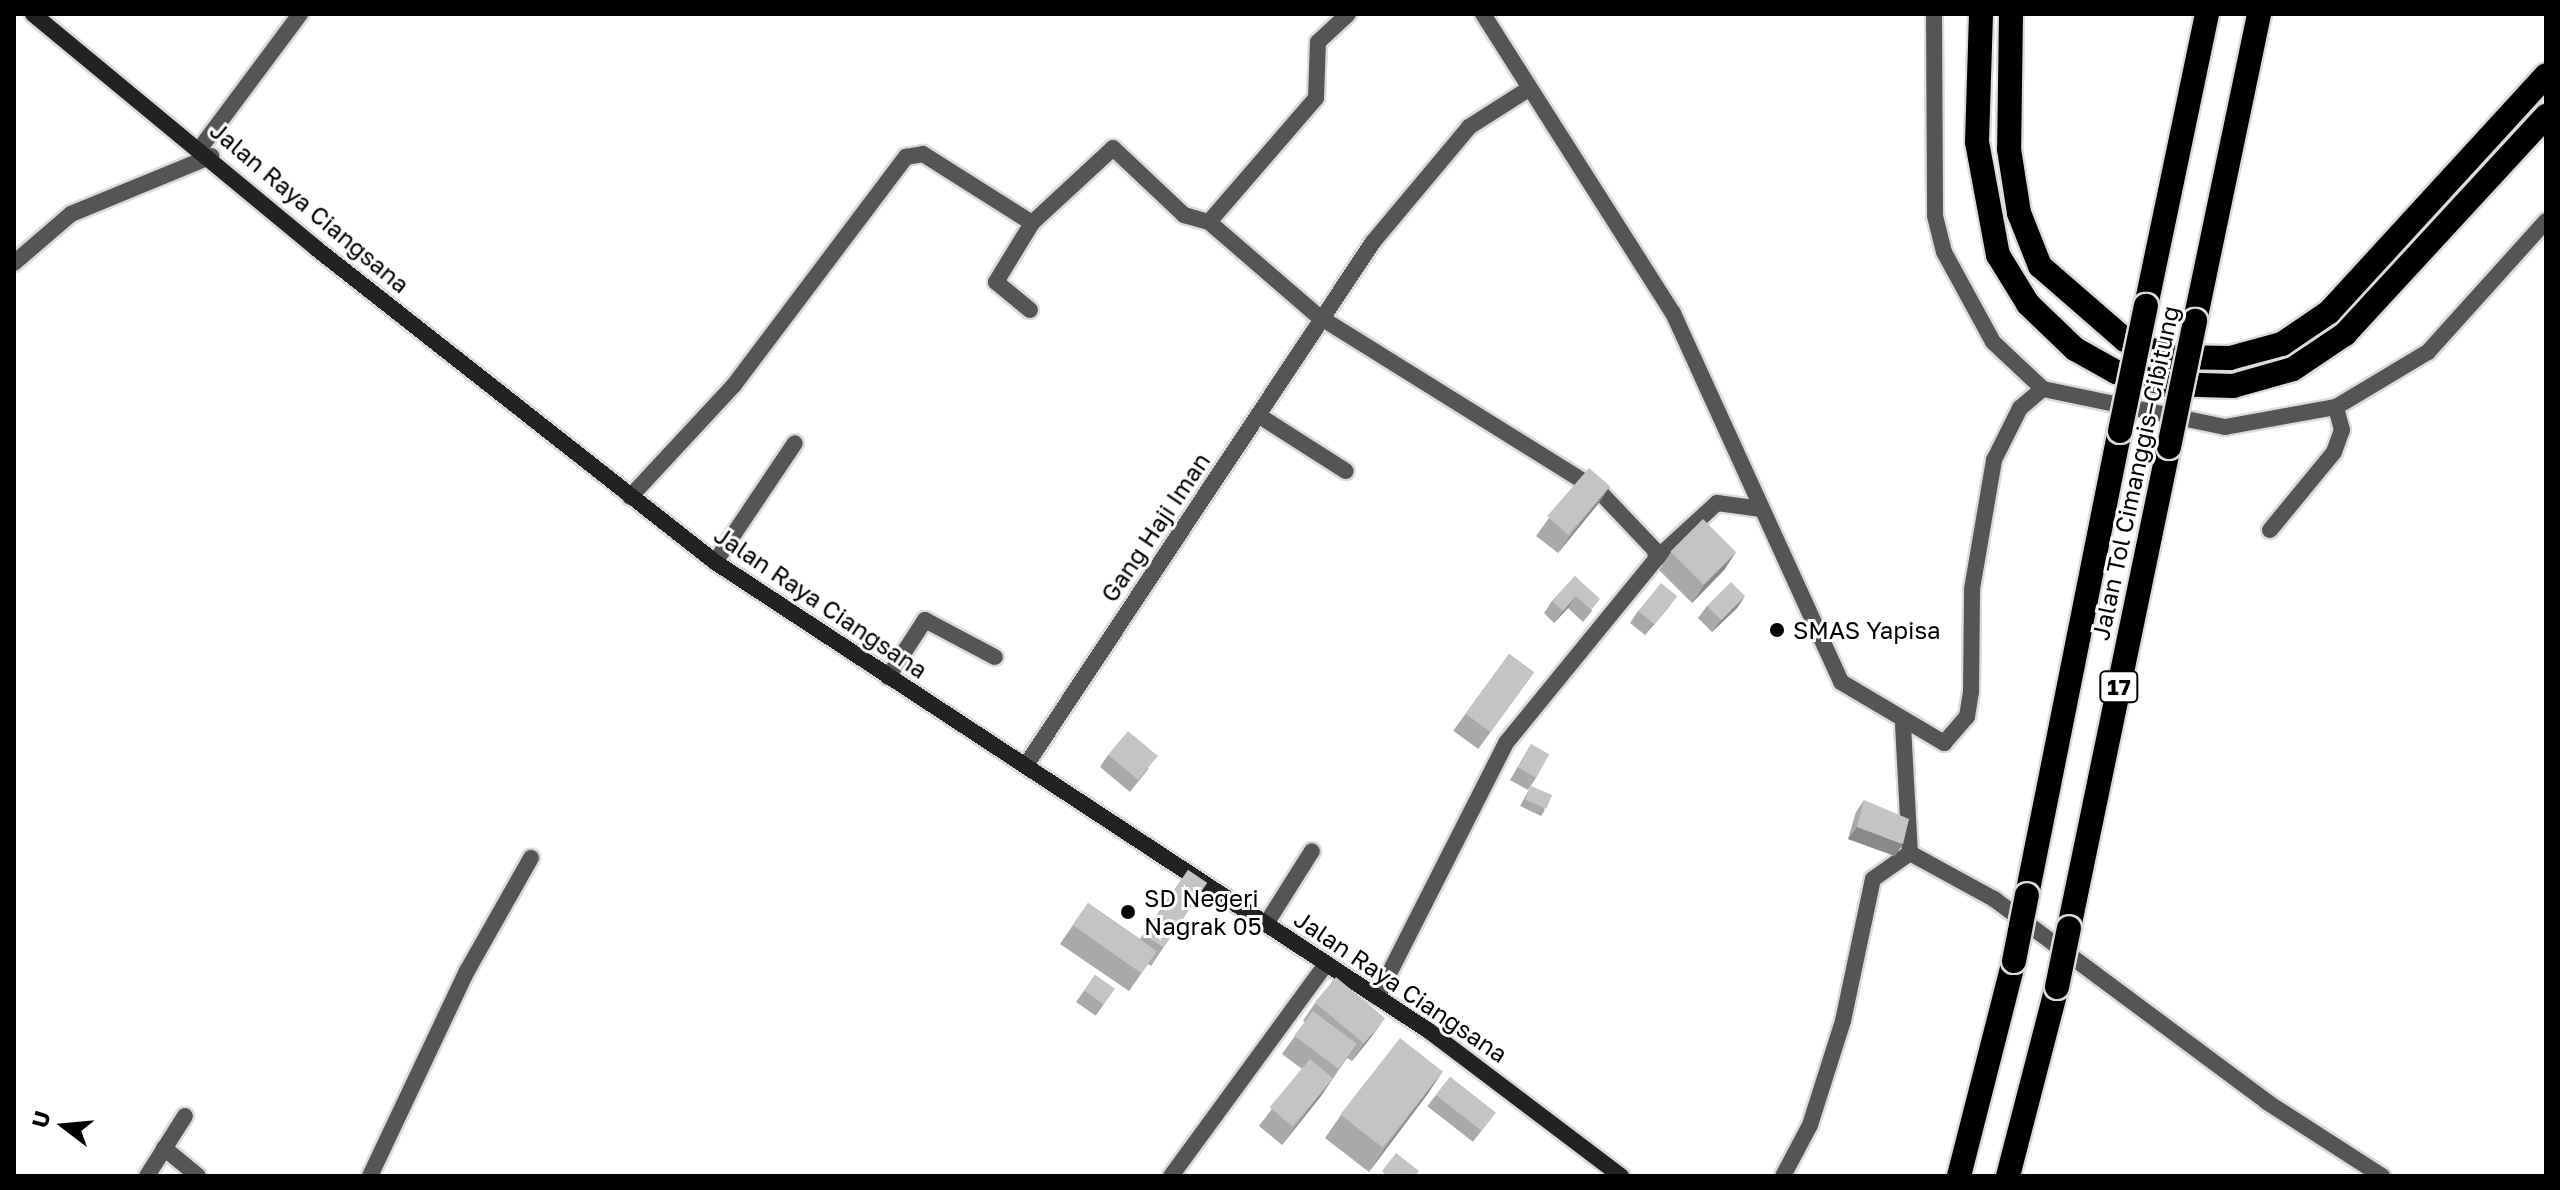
<!DOCTYPE html>
<meta charset="utf-8">
<style>
body{margin:0}
#map{position:relative;width:2560px;height:1190px;overflow:hidden;background:#fff;font-family:"Golos Text",sans-serif}
div>[style]{position:absolute}
.roads{filter:drop-shadow(2px 0 #dbdbdb) drop-shadow(-2px 0 #dbdbdb) drop-shadow(0 2px #dbdbdb) drop-shadow(0 -2px #dbdbdb)}
.minor>*{height:16px;margin:-8px;padding:0 8px;transform-origin:8px;border-radius:8px;background:#555}
.secondary>*{height:16px;margin:-8px;padding:0 8px;transform-origin:8px;border-radius:8px;background:#222}
.motorway>*{height:24px;margin:-12px;padding:0 12px;transform-origin:12px;border-radius:12px;background:#000}
.bridges{filter:drop-shadow(2px 0 #dbdbdb) drop-shadow(-2px 0 #dbdbdb) drop-shadow(0 2px #dbdbdb) drop-shadow(0 -2px #dbdbdb)}
.motorway-bridge>*{height:24px;margin:-12px;padding:0 12px;transform-origin:12px;border-radius:12px;background:#000}
.wall>*{inset:0;background:#a9a9a9;transform-origin:0 0}
.shaded-wall>*{inset:0;background:#898989}
.building>*{inset:0;background:#c4c4c4;transform-origin:0 0}
.dots>*{width:22px;height:22px;translate:-50% -50%;box-sizing:border-box;border:4px solid #fff;border-radius:50%}
span{translate:-50% -50%;white-space:nowrap;text-align:center;line-height:1.15;-webkit-text-stroke:6px #fff;paint-order:stroke}
.shield-label span{padding:2px 6px;background:#fff;border:2px solid;border-radius:6px;-webkit-text-stroke-width:0}
.shield-label{font-size:22px;color:#000;font-weight:700}
.street-label{font-size:24px;color:#000}
.poi-label{font-size:24px;color:#000}
.left{translate:0 -50%;text-align:left}
.frame{position:absolute;inset:0;border:16px solid #000;pointer-events:none}
.north{position:absolute;left:24px;top:1086px;width:80px;height:80px;-webkit-text-stroke:6px #fff;paint-order:stroke;rotate:286deg;font-size:22px;font-weight:700;line-height:32px;text-align:center;color:#000}
.north::after{content:'';display:block;margin:auto;width:28px;height:36px;background:#000;clip-path:polygon(50% 0,100% 100%,50% 72%,0 100%)}
</style>
<div id="map">
<div class="roads">
<div class="minor">
<div style="left:1483px;top:14px;width:354px;rotate:57.6deg"></div>
<div style="left:1673px;top:313px;width:405px;rotate:65.5deg"></div>
<div style="left:1841px;top:682px;width:120px;rotate:30.6deg"></div>
<div style="left:1944px;top:743px;width:35px;rotate:-49deg"></div>
<div style="left:1967px;top:717px;width:25px;rotate:-81deg"></div>
<div style="left:1971px;top:692px;width:103px;rotate:-89.4deg"></div>
<div style="left:1972px;top:589px;width:131px;rotate:-80.3deg"></div>
<div style="left:1994px;top:460px;width:58px;rotate:-63.4deg"></div>
<div style="left:2020px;top:408px;width:30px;rotate:-40deg"></div>
<div style="left:1934px;top:14px;width:202px;rotate:89.7deg"></div>
<div style="left:1935px;top:216px;width:37px;rotate:76deg"></div>
<div style="left:1944px;top:252px;width:102px;rotate:61.4deg"></div>
<div style="left:1993px;top:342px;width:69px;rotate:43.2deg"></div>
<div style="left:2043px;top:389px;width:186px;rotate:11.8deg"></div>
<div style="left:2225px;top:427px;width:113px;rotate:-10.2deg"></div>
<div style="left:2336px;top:407px;width:107px;rotate:-30.9deg"></div>
<div style="left:2428px;top:352px;width:176px;rotate:-48deg"></div>
<div style="left:201px;top:147px;width:166px;rotate:-53.3deg"></div>
<div style="left:1209px;top:222px;width:164px;rotate:-49.2deg"></div>
<div style="left:1316px;top:98px;width:56px;rotate:-88deg"></div>
<div style="left:1318px;top:42px;width:41px;rotate:-43deg"></div>
<div style="left:14px;top:263px;width:75px;rotate:-40.7deg"></div>
<div style="left:71px;top:214px;width:152px;rotate:-22.4deg"></div>
<div style="left:1030px;top:310px;width:44px;rotate:-140.5deg"></div>
<div style="left:996px;top:282px;width:69px;rotate:-58.6deg"></div>
<div style="left:1032px;top:223px;width:110px;rotate:-42.8deg"></div>
<div style="left:1113px;top:148px;width:98px;rotate:43.3deg"></div>
<div style="left:1184px;top:215px;width:26px;rotate:16deg"></div>
<div style="left:1209px;top:222px;width:144px;rotate:40.8deg"></div>
<div style="left:1318px;top:316px;width:330px;rotate:31.9deg"></div>
<div style="left:1598px;top:490px;width:83px;rotate:46.5deg"></div>
<div style="left:1655px;top:550px;width:9px;rotate:84deg"></div>
<div style="left:1656px;top:559px;width:237px;rotate:129.2deg"></div>
<div style="left:1506px;top:743px;width:285px;rotate:116.9deg"></div>
<div style="left:1258px;top:415px;width:104px;rotate:32.5deg"></div>
<div style="left:630px;top:497px;width:153px;rotate:-47.1deg"></div>
<div style="left:734px;top:385px;width:286px;rotate:-53deg"></div>
<div style="left:906px;top:157px;width:17px;rotate:-10deg"></div>
<div style="left:923px;top:154px;width:129px;rotate:32.3deg"></div>
<div style="left:2270px;top:530px;width:101px;rotate:-50.6deg"></div>
<div style="left:2334px;top:452px;width:23px;rotate:-70deg"></div>
<div style="left:2342px;top:430px;width:24px;rotate:-105deg"></div>
<div style="left:1656px;top:559px;width:83px;rotate:-42.6deg"></div>
<div style="left:1717px;top:503px;width:45px;rotate:7.6deg"></div>
<div style="left:715px;top:562px;width:143px;rotate:-56.1deg"></div>
<div style="left:888px;top:677px;width:68px;rotate:-57deg"></div>
<div style="left:925px;top:620px;width:79px;rotate:27.9deg"></div>
<div style="left:1903px;top:725px;width:128px;rotate:86.9deg"></div>
<div style="left:1028px;top:762px;width:624px;rotate:-56.44deg"></div>
<div style="left:1373px;top:242px;width:150px;rotate:-50.1deg"></div>
<div style="left:1469px;top:127px;width:72px;rotate:-32.6deg"></div>
<div style="left:1910px;top:853px;width:96px;rotate:28.7deg"></div>
<div style="left:1994px;top:899px;width:340px;rotate:36.6deg"></div>
<div style="left:2267px;top:1102px;width:137px;rotate:32.8deg"></div>
<div style="left:1266px;top:924px;width:86px;rotate:-57.8deg"></div>
<div style="left:164px;top:1148px;width:44px;rotate:39.5deg"></div>
<div style="left:147px;top:1176px;width:71px;rotate:-57.7deg"></div>
<div style="left:370px;top:1176px;width:227px;rotate:-64.7deg"></div>
<div style="left:467px;top:971px;width:130px;rotate:-60.5deg"></div>
<div style="left:1171px;top:1176px;width:263px;rotate:-53.8deg"></div>
<div style="left:1783px;top:1176px;width:58px;rotate:-62.1deg"></div>
<div style="left:1810px;top:1125px;width:109px;rotate:-72.4deg"></div>
<div style="left:1843px;top:1021px;width:145px;rotate:-78.1deg"></div>
<div style="left:1873px;top:879px;width:45px;rotate:-35.1deg"></div>
</div>
<div class="secondary">
<div style="left:33px;top:14px;width:369px;rotate:39.6deg"></div>
<div style="left:317px;top:249px;width:506px;rotate:38.18deg"></div>
<div style="left:715px;top:562px;width:854px;rotate:33.3deg"></div>
<div style="left:1429px;top:1031px;width:241px;rotate:37.1deg"></div>
</div>
<div class="motorway">
<div style="left:1981px;top:14px;width:128px;rotate:91.8deg"></div>
<div style="left:1977px;top:142px;width:115px;rotate:79.5deg"></div>
<div style="left:1998px;top:255px;width:57px;rotate:58.5deg"></div>
<div style="left:2028px;top:304px;width:65px;rotate:43.8deg"></div>
<div style="left:2075px;top:349px;width:47px;rotate:29.3deg"></div>
<div style="left:2116px;top:372px;width:53px;rotate:13deg"></div>
<div style="left:2168px;top:384px;width:65px;rotate:1.8deg"></div>
<div style="left:2233px;top:386px;width:62px;rotate:-15.8deg"></div>
<div style="left:2293px;top:369px;width:63px;rotate:-33.9deg"></div>
<div style="left:2345px;top:334px;width:297px;rotate:-47.3deg"></div>
<div style="left:2011px;top:14px;width:135px;rotate:90.8deg"></div>
<div style="left:2009px;top:149px;width:65px;rotate:81.1deg"></div>
<div style="left:2019px;top:213px;width:57px;rotate:68.4deg"></div>
<div style="left:2040px;top:266px;width:113px;rotate:41deg"></div>
<div style="left:2125px;top:340px;width:49px;rotate:20.3deg"></div>
<div style="left:2171px;top:357px;width:59px;rotate:1deg"></div>
<div style="left:2230px;top:358px;width:54px;rotate:-15.1deg"></div>
<div style="left:2282px;top:344px;width:57px;rotate:-34.2deg"></div>
<div style="left:2329px;top:312px;width:321px;rotate:-47.5deg"></div>
<div style="left:2146px;top:306px;width:298px;rotate:-78.2deg"></div>
<div style="left:2195px;top:321px;width:314px;rotate:-78.2deg"></div>
<div style="left:2027px;top:895px;width:473px;rotate:-78.7deg"></div>
<div style="left:2069px;top:928px;width:491px;rotate:-78.3deg"></div>
<div style="left:1959px;top:1176px;width:222px;rotate:-75.7deg"></div>
<div style="left:2008px;top:1176px;width:195px;rotate:-75.5deg"></div>
</div>
</div>
<div class="bridges">
<div class="motorway-bridge">
<div style="left:2120px;top:431px;width:128px;rotate:-78.3deg"></div>
<div style="left:2169px;top:447px;width:129px;rotate:-78.3deg"></div>
<div style="left:2014px;top:961px;width:67px;rotate:-78.9deg"></div>
<div style="left:2057px;top:987px;width:60px;rotate:-78.5deg"></div>
</div>
</div>
<div class="wall">
<div style="clip-path:polygon(1610px 486px,1598px 504px,1558px 553px,1536px 536px,1549px 518px)"></div>
<div style="clip-path:polygon(1671px 552px,1736px 552px,1724px 570px,1692px 603px,1659px 570px)"></div>
<div style="clip-path:polygon(1575px 576px,1592px 611px,1583px 622px,1568px 608px,1554px 623px,1544px 613px,1552px 601px)"></div>
<div style="clip-path:polygon(1745px 596px,1737px 608px,1712px 632px,1698px 618px,1707px 606px)"></div>
<div style="clip-path:polygon(1668px 608px,1645px 635px,1630px 623px,1638px 611px)"></div>
<div style="left:1509px;top:654px;width:31px;height:95px;rotate:36deg"></div>
<div style="clip-path:polygon(1531px 744px,1536px 778px,1528px 790px,1510px 780px)"></div>
<div style="clip-path:polygon(1108px 755px,1149px 768px,1130px 792px,1100px 767px)"></div>
<div style="clip-path:polygon(1531px 786px,1545px 810px,1541px 816px,1520px 806px)"></div>
<div style="clip-path:polygon(1864px 800px,1895px 856px,1848px 839px,1856px 812px)"></div>
<div style="clip-path:polygon(1188px 870px,1207px 883px,1151px 966px,1148px 964px,1129px 991px,1060px 944px,1088px 903px,1140px 939px)"></div>
<div style="left:1095px;top:975px;width:24px;height:33px;rotate:35deg"></div>
<div style="clip-path:polygon(1315px 1003px,1372px 1036px,1352px 1061px,1347px 1058px,1321px 1096px,1282px 1145px,1259px 1126px,1302px 1069px,1282px 1054px,1305px 1022px,1303px 1021px)"></div>
<div style="clip-path:polygon(1443px 1071px,1369px 1172px,1325px 1138px,1341px 1115px)"></div>
<div style="left:1450px;top:1077px;width:58px;height:37px;rotate:38deg"></div>
</div>
<div class="shaded-wall">
<div style="clip-path:polygon(1610px 486px,1598px 504px,1558px 553px,1570px 536px)"></div>
<div style="clip-path:polygon(1736px 552px,1724px 570px,1692px 603px,1704px 585px)"></div>
<div style="clip-path:polygon(1576px 596px,1568px 608px,1554px 623px,1563px 611px)"></div>
<div style="clip-path:polygon(1677px 596px,1668px 608px,1645px 635px,1654px 623px)"></div>
<div style="clip-path:polygon(1745px 596px,1737px 608px,1712px 632px,1721px 620px)"></div>
<div style="clip-path:polygon(1857px 827px,1903px 844px,1895px 856px,1848px 839px)"></div>
<div style="clip-path:polygon(1385px 1018px,1372px 1036px,1352px 1061px,1364px 1044px)"></div>
<div style="clip-path:polygon(1443px 1071px,1427px 1095px,1369px 1172px,1385px 1148px)"></div>
<div style="clip-path:polygon(1333px 1078px,1321px 1096px,1282px 1145px,1295px 1127px)"></div>
</div>
<div class="building">
<div style="left:1589px;top:468px;width:28px;height:64px;rotate:41deg"></div>
<div style="left:1703px;top:519px;width:47px;height:46px;rotate:45deg"></div>
<div style="clip-path:polygon(1575px 576px,1600px 599px,1591px 610px,1576px 596px,1563px 611px,1552px 601px)"></div>
<div style="left:1731px;top:582px;width:20px;height:34px;rotate:45deg"></div>
<div style="left:1661px;top:583px;width:21px;height:36px;rotate:39deg"></div>
<div style="left:1509px;top:654px;width:31px;height:74px;rotate:36deg"></div>
<div style="left:1128px;top:731px;width:39px;height:31px;rotate:40deg"></div>
<div style="left:1531px;top:744px;width:21px;height:27px;rotate:29deg"></div>
<div style="left:1531px;top:786px;width:23px;height:15px;rotate:23deg"></div>
<div style="clip-path:polygon(1864px 800px,1909px 819px,1903px 844px,1857px 827px)"></div>
<div style="left:1188px;top:870px;width:23px;height:78px;rotate:34deg"></div>
<div style="left:1088px;top:903px;width:84px;height:27px;rotate:35deg"></div>
<div style="left:1095px;top:975px;width:24px;height:19px;rotate:35deg"></div>
<div style="left:1336px;top:977px;width:64px;height:33px;rotate:40deg"></div>
<div style="left:1313px;top:1011px;width:55px;height:31px;rotate:37deg"></div>
<div style="left:1400px;top:1038px;width:54px;height:97px;rotate:38deg"></div>
<div style="left:1310px;top:1059px;width:30px;height:63px;rotate:40deg"></div>
<div style="left:1450px;top:1077px;width:58px;height:23px;rotate:38deg"></div>
<div style="clip-path:polygon(1396px 1153px,1419px 1171px,1415px 1176px,1387px 1176px,1382px 1171px)"></div>
</div>
<div class="dots">
<div style="left:1777px;top:630px;background:#000"></div>
<div style="left:1128px;top:912px;background:#000"></div>
</div>
<div class="shield-label">
<span style="left:2119px;top:687px">17</span>
</div>
<div class="street-label">
<span style="left:310px;top:207px;rotate:40deg">Jalan Raya Ciangsana</span>
<span style="left:2135px;top:473px;rotate:-78deg">Jalan Tol Cimanggis–Cibitung</span>
<span style="left:1155px;top:527px;rotate:-56deg">Gang Haji Iman</span>
<span style="left:821px;top:602px;rotate:34deg">Jalan Raya Ciangsana</span>
<span style="left:1401px;top:986px;rotate:34deg">Jalan Raya Ciangsana</span>
</div>
<div class="poi-label">
<span class="left" style="left:1793px;top:630px">SMAS Yapisa</span>
<span class="left" style="left:1144px;top:912px">SD Negeri<br>Nagrak 05</span>
</div>
<div class="frame"></div>
<div class="north">U</div>
</div>
